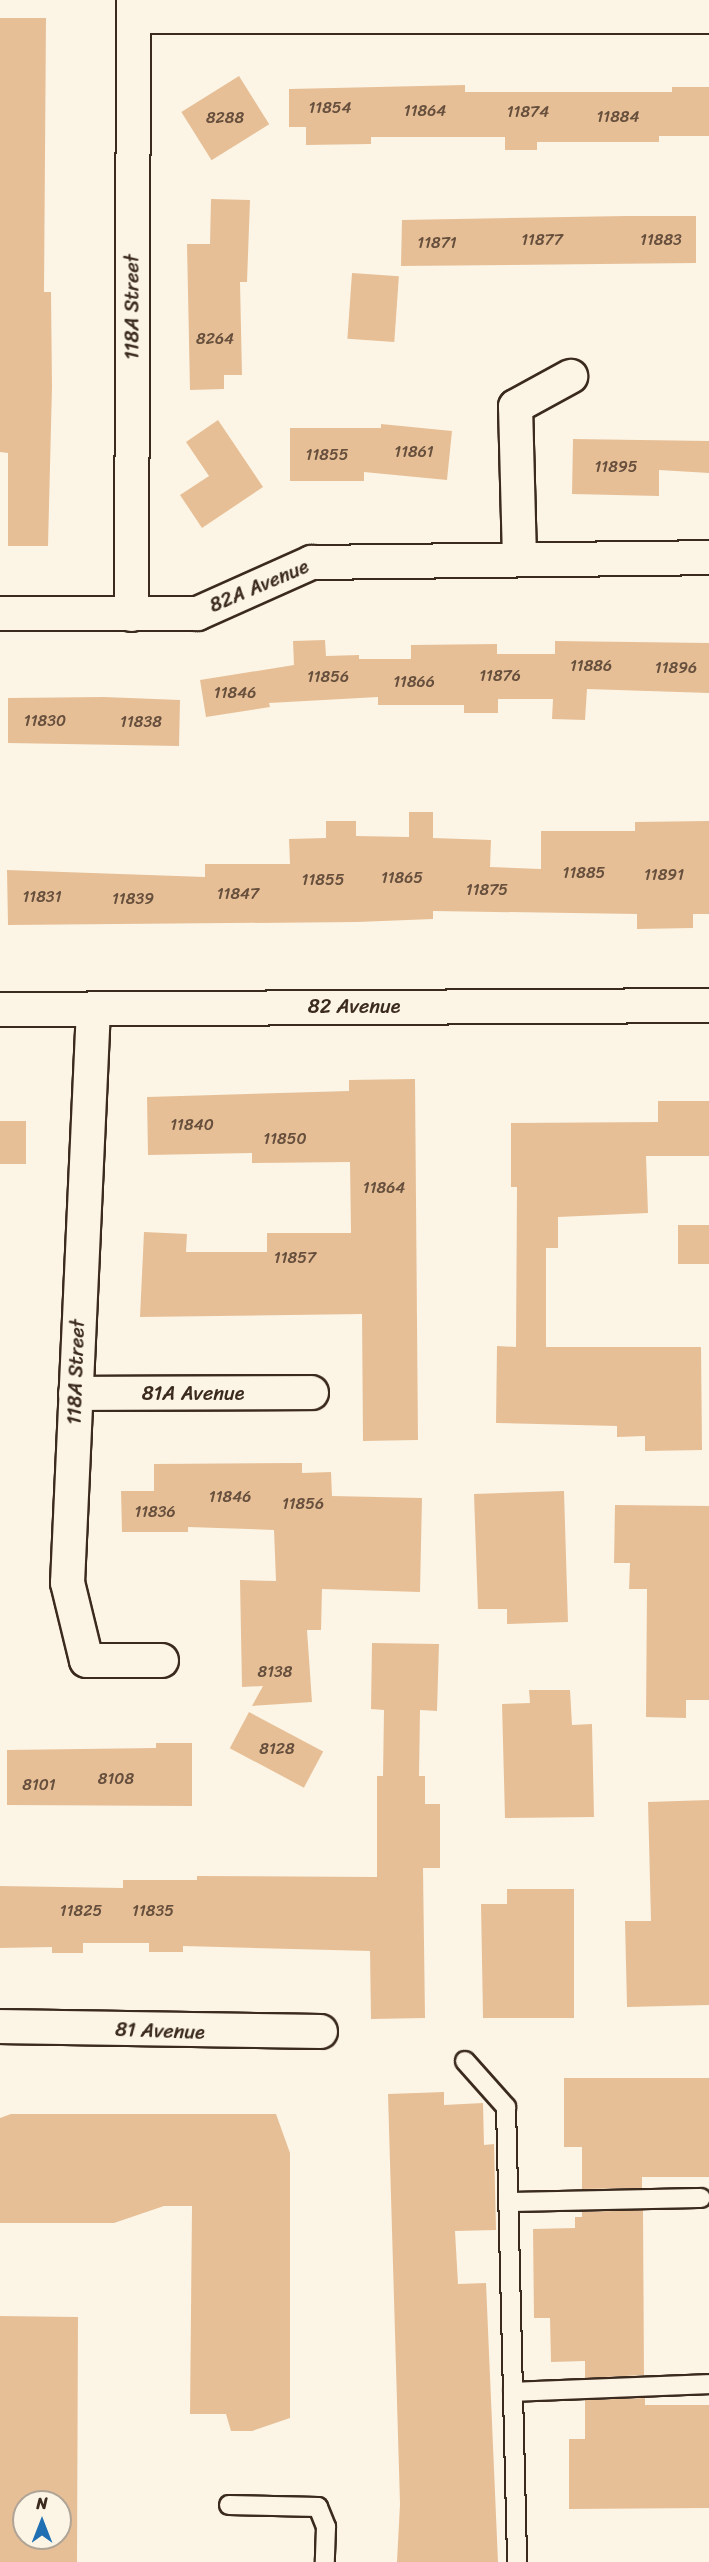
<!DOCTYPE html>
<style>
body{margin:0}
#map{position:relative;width:709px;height:2562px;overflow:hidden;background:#fcf5e5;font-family:Sriracha,sans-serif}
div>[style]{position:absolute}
.building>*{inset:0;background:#e7bf97;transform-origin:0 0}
.roads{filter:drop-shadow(2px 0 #3b2a1e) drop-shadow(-2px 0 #3b2a1e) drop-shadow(0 2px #3b2a1e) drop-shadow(0 -2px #3b2a1e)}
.lane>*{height:18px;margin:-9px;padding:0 9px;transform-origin:9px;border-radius:9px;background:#fcf5e5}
.street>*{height:33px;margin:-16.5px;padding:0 16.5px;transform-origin:16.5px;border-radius:16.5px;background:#fcf5e5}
span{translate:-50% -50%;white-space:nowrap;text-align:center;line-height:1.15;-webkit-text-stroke:4.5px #fcf5e5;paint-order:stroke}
.number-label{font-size:16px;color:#664f3c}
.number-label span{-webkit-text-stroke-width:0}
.street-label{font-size:20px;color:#3b2a1e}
.north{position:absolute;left:12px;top:2490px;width:60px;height:60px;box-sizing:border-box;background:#fcf5e5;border:2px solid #afa495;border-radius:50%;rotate:0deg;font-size:16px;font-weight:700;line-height:24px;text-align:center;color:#3b2a1e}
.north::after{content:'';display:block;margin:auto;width:21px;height:27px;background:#1f6fb2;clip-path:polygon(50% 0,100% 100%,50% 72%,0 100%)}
</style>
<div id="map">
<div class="building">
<div style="clip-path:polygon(0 18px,46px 18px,44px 292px,51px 292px,52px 387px,48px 546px,8px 546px,8px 453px,0 452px)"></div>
<div style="left:239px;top:76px;width:57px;height:68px;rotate:58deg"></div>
<div style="clip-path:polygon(465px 85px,465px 92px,672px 92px,672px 87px,709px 87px,709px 136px,659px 136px,659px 142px,537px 142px,537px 150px,505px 150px,505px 137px,371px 137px,371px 144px,306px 145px,306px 127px,289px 127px,289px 89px)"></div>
<div style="clip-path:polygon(211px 199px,250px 200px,247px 282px,240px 282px,242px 375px,224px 375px,224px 389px,190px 390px,187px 244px,210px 244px)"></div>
<div style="clip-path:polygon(626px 216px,696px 216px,696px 263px,401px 266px,402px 220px)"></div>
<div style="left:352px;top:273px;width:47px;height:66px;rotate:4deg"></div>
<div style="clip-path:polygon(218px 420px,263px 487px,202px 528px,180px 495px,209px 476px,186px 442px)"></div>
<div style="clip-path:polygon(381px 424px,452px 431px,447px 480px,364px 472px,364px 481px,290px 481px,290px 428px,381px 428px)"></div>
<div style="clip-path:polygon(573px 439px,709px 441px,709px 473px,659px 470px,659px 496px,572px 494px)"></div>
<div style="clip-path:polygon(325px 640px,326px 656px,359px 655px,359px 659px,411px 659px,411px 645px,497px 644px,497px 654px,555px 654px,555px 641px,709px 643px,709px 693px,587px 689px,585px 720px,552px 719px,553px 699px,498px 699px,498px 713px,464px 713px,464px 705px,378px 705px,378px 697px,269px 703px,270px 707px,206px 717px,200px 680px,294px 665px,293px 641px)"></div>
<div style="clip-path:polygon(104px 697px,180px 700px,179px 746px,8px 743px,8px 698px)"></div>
<div style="clip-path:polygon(409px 812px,433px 812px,433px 838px,491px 840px,490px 867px,541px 869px,541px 831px,635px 831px,635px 822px,709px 821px,709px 914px,693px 914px,693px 928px,637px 929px,637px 914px,433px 911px,433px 919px,357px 922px,8px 925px,7px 870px,205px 877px,205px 864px,290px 864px,289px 839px,326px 838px,326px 821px,356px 821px,356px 836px,409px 837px)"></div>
<div style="clip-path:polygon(415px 1079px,418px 1440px,363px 1441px,362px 1314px,140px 1317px,144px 1232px,187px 1234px,186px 1252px,267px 1252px,267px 1233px,351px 1233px,350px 1162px,252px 1163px,252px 1153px,148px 1155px,147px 1097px,349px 1091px,349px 1080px)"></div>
<div style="clip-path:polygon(658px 1101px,709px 1101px,709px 1156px,646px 1156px,648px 1213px,558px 1217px,558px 1248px,546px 1248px,546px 1347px,701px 1347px,702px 1450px,645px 1451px,645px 1436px,617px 1437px,617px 1426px,496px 1423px,497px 1346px,516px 1347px,517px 1187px,511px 1187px,511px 1123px,658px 1122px)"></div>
<div style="left:0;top:1121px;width:26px;height:43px"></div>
<div style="left:678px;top:1225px;width:31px;height:39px"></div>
<div style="clip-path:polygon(302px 1463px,302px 1473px,331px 1472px,332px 1496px,422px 1498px,420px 1592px,322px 1589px,321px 1630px,307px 1630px,312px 1702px,252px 1706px,263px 1686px,242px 1687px,240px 1580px,276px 1581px,274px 1530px,188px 1527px,188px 1532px,122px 1532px,121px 1491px,154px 1491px,154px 1464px)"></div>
<div style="clip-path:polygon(564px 1491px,568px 1622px,507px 1624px,507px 1609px,478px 1609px,474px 1494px)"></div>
<div style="clip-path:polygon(615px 1505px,709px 1506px,709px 1700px,686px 1700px,686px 1718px,646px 1717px,647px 1589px,629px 1589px,630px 1563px,614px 1563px)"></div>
<div style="clip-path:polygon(372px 1643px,439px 1644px,437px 1711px,420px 1710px,419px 1776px,425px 1776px,425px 1804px,440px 1804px,440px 1868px,423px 1868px,425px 2018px,371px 2019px,370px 1951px,183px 1946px,183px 1952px,149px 1952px,149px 1943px,83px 1943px,83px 1953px,52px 1953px,52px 1947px,0 1948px,0 1886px,123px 1888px,123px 1880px,197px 1880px,197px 1876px,377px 1877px,377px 1776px,383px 1776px,384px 1710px,371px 1709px)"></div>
<div style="clip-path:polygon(529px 1690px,570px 1690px,572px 1725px,592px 1724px,594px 1817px,505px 1818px,502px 1704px,530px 1703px)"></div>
<div style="left:249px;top:1712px;width:84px;height:41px;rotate:28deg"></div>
<div style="clip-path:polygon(156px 1743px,192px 1743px,192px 1806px,7px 1805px,7px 1750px,156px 1748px)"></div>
<div style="clip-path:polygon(709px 1800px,709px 2005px,627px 2007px,625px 1921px,651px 1921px,648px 1802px)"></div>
<div style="clip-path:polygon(507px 1889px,574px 1889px,574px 2018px,483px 2018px,481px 1904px,507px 1904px)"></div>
<div style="clip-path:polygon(564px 2078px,709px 2078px,709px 2177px,642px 2177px,642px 2188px,582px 2189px,582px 2147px,564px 2147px)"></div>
<div style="clip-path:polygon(444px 2092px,444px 2105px,483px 2103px,484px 2145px,494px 2144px,496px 2230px,455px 2231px,458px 2284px,486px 2283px,498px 2562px,397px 2562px,400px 2504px,388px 2094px)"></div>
<div style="clip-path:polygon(11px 2114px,276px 2114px,290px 2153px,290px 2418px,252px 2431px,231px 2431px,226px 2414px,190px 2414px,192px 2206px,164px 2206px,114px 2223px,0 2223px,0 2118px)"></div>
<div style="clip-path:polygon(643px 2210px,644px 2375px,585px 2378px,585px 2361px,551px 2362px,550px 2318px,534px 2318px,533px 2229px,575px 2228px,575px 2217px,582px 2217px,582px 2212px)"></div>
<div style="clip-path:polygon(evenodd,0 2316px,78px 2317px,77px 2562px,0 2562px,0 2316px,24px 2502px,60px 2502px,60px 2538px,24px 2538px,24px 2502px)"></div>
<div style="clip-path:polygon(645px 2398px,645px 2405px,709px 2405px,709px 2508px,569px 2509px,569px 2439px,585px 2439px,585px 2400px)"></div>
</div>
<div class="roads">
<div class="lane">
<div style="left:465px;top:2061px;width:62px;rotate:48.3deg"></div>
<div style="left:506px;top:2107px;width:455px;rotate:88.6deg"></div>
<div style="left:509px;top:2202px;width:192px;rotate:-1.2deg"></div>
<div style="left:513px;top:2392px;width:196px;rotate:-2.3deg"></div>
<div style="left:229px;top:2505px;width:89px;rotate:1.3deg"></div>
<div style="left:318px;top:2507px;width:22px;rotate:68deg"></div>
<div style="left:326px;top:2527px;width:35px;rotate:92deg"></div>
</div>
<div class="street">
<div style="left:134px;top:16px;width:575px"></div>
<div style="left:519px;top:558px;width:152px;rotate:-91.5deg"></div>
<div style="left:515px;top:406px;width:63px;rotate:-28.6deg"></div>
<div style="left:0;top:613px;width:197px"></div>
<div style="left:197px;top:613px;width:125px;rotate:-24.1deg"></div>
<div style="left:311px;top:562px;width:398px;rotate:-0.7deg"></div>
<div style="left:131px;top:614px;width:614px;rotate:-89.81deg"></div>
<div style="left:93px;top:1008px;width:575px;rotate:92.59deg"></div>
<div style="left:67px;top:1582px;width:80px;rotate:76.3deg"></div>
<div style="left:86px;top:1660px;width:75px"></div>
<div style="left:0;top:1009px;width:709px;rotate:-0.32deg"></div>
<div style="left:75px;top:1393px;width:236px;rotate:-0.2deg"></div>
<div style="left:0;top:2026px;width:320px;rotate:0.9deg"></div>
</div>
</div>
<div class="number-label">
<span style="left:330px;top:108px">11854</span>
<span style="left:425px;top:111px">11864</span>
<span style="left:528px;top:112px">11874</span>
<span style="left:618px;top:117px">11884</span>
<span style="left:225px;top:118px">8288</span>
<span style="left:542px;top:240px">11877</span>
<span style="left:661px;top:240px">11883</span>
<span style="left:437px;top:243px">11871</span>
<span style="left:215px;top:339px">8264</span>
<span style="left:414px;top:452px">11861</span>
<span style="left:327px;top:455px">11855</span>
<span style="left:616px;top:467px">11895</span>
<span style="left:591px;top:666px">11886</span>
<span style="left:676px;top:668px">11896</span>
<span style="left:500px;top:676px">11876</span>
<span style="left:328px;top:677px">11856</span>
<span style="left:414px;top:682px">11866</span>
<span style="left:235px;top:693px">11846</span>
<span style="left:45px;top:721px">11830</span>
<span style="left:141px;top:722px">11838</span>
<span style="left:584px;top:873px">11885</span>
<span style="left:664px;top:875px">11891</span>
<span style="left:402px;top:878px">11865</span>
<span style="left:323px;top:880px">11855</span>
<span style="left:487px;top:890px">11875</span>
<span style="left:238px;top:894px">11847</span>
<span style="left:42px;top:897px">11831</span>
<span style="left:133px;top:899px">11839</span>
<span style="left:192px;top:1125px">11840</span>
<span style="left:285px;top:1139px">11850</span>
<span style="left:384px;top:1188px">11864</span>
<span style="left:295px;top:1258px">11857</span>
<span style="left:230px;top:1497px">11846</span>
<span style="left:303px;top:1504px">11856</span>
<span style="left:155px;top:1512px">11836</span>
<span style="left:275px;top:1672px">8138</span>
<span style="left:277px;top:1749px">8128</span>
<span style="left:116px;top:1779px">8108</span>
<span style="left:39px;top:1785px">8101</span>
<span style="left:81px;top:1911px">11825</span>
<span style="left:153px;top:1911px">11835</span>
</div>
<div class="street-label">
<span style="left:132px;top:307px;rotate:-90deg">118A Street</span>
<span style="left:259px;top:586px;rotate:-23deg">82A Avenue</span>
<span style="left:354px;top:1006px">82 Avenue</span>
<span style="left:76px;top:1372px;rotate:-88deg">118A Street</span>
<span style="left:193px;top:1393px">81A Avenue</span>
<span style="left:160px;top:2031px;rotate:2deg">81 Avenue</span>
</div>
<div class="north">N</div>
</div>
